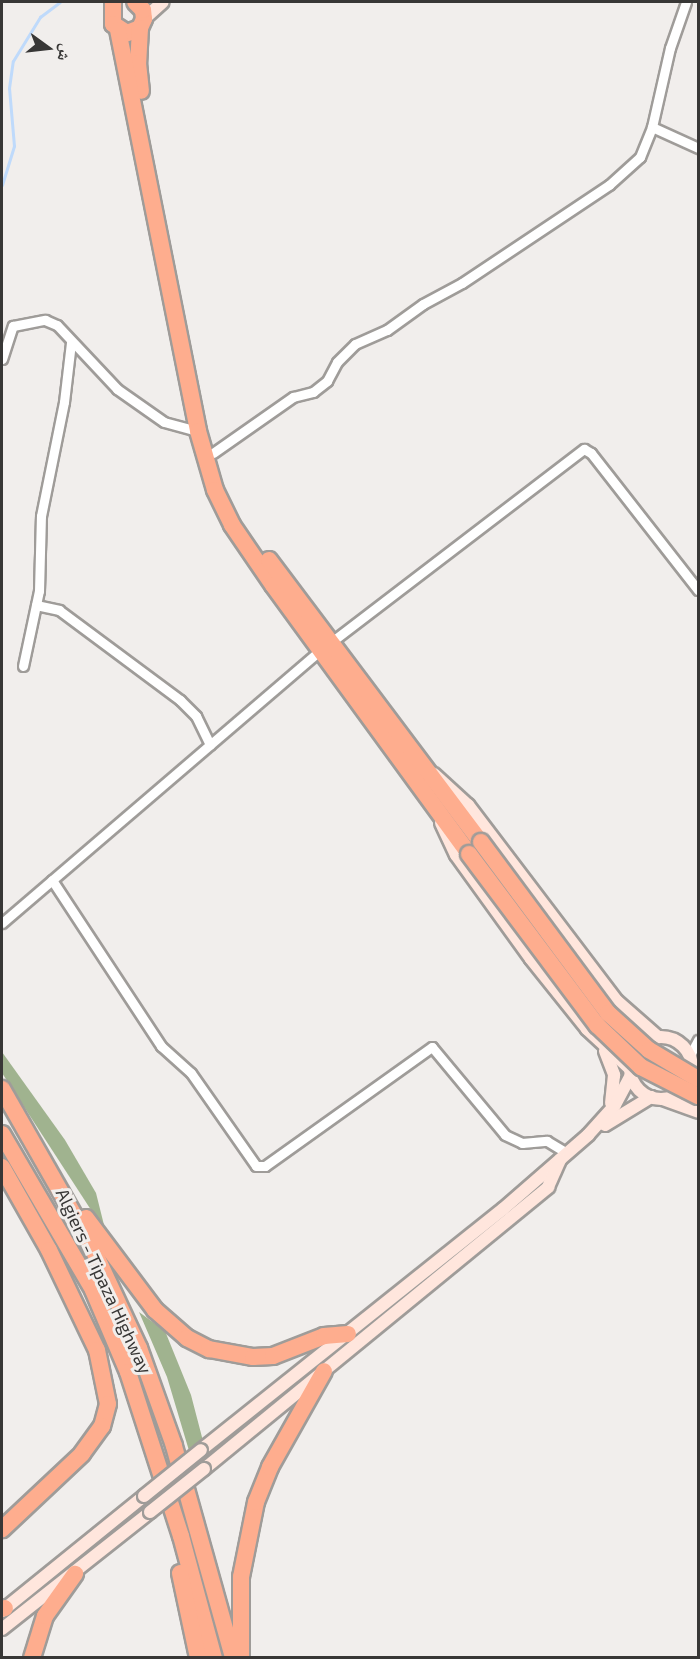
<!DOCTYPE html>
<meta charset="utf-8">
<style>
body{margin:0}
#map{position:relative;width:700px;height:1659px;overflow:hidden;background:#f1eeec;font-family:"Exo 2","Noto Naskh Arabic",sans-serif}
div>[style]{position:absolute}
.forest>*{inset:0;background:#a0b38f}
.stream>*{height:3px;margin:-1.5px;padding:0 1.5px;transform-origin:1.5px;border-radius:1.5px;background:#bfdafb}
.roads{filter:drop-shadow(2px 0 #9f9c99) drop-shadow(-2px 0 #9f9c99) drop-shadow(0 2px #9f9c99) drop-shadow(0 -2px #9f9c99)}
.street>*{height:9px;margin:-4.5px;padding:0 4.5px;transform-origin:4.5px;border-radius:4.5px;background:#fff}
.secondary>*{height:12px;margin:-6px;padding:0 6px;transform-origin:6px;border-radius:6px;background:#ffe6dd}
.secondary>.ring{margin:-6px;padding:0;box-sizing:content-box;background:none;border:12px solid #ffe6dd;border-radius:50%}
.highway>*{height:16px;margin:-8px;padding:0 8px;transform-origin:8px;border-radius:8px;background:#fead8e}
.bridges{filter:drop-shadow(2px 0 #9f9c99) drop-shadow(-2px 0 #9f9c99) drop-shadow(0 2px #9f9c99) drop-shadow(0 -2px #9f9c99)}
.secondary-bridge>*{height:12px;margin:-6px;padding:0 6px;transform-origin:6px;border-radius:6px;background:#ffe6dd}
.highway-bridge>*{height:16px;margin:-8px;padding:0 8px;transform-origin:8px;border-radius:8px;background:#fead8e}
span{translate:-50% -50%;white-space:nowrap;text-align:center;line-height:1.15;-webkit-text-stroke:6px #f1eeec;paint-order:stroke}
.street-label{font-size:18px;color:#383736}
.frame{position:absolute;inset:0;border:3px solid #383736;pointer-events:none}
.north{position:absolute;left:18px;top:18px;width:60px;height:60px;-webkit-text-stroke:4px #f1eeec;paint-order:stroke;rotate:105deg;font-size:16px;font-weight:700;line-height:24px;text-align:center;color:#383736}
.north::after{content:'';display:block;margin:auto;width:21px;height:27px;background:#383736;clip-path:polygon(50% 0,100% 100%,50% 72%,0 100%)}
</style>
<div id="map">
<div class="forest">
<div style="clip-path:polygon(2px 1052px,65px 1140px,96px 1193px,106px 1233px,2px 1073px)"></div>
<div style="clip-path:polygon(139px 1312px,165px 1331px,191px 1395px,203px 1441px,190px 1454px,167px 1377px)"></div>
</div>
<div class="stream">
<div style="left:2px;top:185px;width:41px;rotate:-72.9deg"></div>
<div style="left:14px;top:146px;width:58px;rotate:-94.9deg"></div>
<div style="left:9px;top:88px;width:27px;rotate:-82deg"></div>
<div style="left:13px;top:61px;width:52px;rotate:-58.5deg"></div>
<div style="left:40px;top:17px;width:25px;rotate:-37deg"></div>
</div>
<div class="roads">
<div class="street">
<div style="left:652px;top:127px;width:51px;rotate:24.5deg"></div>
<div style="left:2px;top:359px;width:35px;rotate:-72deg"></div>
<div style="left:13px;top:326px;width:33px;rotate:-11deg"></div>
<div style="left:45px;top:320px;width:13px;rotate:23deg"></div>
<div style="left:57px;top:325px;width:88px;rotate:46.8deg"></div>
<div style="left:117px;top:389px;width:57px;rotate:35.1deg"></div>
<div style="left:164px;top:422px;width:35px;rotate:15deg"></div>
<div style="left:213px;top:453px;width:98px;rotate:-35deg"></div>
<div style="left:293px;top:397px;width:21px;rotate:-14deg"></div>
<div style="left:313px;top:392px;width:18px;rotate:-38deg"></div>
<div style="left:327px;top:381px;width:21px;rotate:-62deg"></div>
<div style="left:337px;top:362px;width:25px;rotate:-45deg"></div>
<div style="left:355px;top:344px;width:35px;rotate:-24deg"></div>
<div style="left:387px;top:330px;width:44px;rotate:-35.8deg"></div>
<div style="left:423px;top:304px;width:44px;rotate:-28.3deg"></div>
<div style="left:462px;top:283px;width:177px;rotate:-33.7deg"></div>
<div style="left:609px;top:185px;width:42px;rotate:-42.1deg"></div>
<div style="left:640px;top:157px;width:32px;rotate:-68deg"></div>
<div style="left:652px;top:127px;width:81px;rotate:-77.2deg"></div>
<div style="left:670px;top:48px;width:49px;rotate:-70.8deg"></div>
<div style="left:36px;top:605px;width:24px;rotate:12deg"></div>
<div style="left:59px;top:610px;width:151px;rotate:36.6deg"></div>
<div style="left:180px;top:700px;width:23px;rotate:45deg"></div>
<div style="left:196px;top:716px;width:32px;rotate:64deg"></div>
<div style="left:330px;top:643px;width:320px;rotate:-37.4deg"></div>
<div style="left:584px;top:449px;width:8px;rotate:30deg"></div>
<div style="left:591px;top:453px;width:174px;rotate:52deg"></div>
<div style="left:23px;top:666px;width:77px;rotate:-78deg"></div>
<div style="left:39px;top:591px;width:75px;rotate:-88.5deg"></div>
<div style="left:41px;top:516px;width:116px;rotate:-78.6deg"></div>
<div style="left:64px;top:402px;width:60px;rotate:-83.3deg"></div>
<div style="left:52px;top:880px;width:199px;rotate:56.7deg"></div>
<div style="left:161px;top:1046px;width:40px;rotate:42deg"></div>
<div style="left:191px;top:1073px;width:113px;rotate:55deg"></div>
<div style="left:256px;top:1166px;width:9px"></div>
<div style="left:265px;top:1166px;width:205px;rotate:-35.5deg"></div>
<div style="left:432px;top:1047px;width:114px;rotate:50.3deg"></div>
<div style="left:505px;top:1135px;width:19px;rotate:25deg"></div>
<div style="left:522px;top:1143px;width:25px;rotate:-5deg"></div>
<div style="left:547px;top:1141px;width:23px;rotate:31deg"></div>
<div style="left:2px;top:923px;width:419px;rotate:-40.6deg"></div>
<div style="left:690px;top:1055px;width:17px;rotate:-62deg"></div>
</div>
<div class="secondary">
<div style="left:144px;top:19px;width:25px;rotate:-42deg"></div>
<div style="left:434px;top:774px;width:46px;rotate:42.4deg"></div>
<div style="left:468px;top:805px;width:246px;rotate:52.8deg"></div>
<div style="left:617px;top:1001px;width:55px;rotate:41.3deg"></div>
<div style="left:441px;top:823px;width:35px;rotate:65deg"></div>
<div style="left:456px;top:855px;width:128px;rotate:54.2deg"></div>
<div style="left:531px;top:959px;width:90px;rotate:51.3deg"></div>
<div style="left:587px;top:1029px;width:59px;rotate:42.9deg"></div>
<div class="ring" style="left:630px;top:1037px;width:50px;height:50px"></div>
<div style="left:605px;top:1051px;width:26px;rotate:69deg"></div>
<div style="left:614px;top:1075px;width:28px;rotate:96deg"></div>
<div style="left:663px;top:1099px;width:37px;rotate:20deg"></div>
<div style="left:605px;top:1125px;width:54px;rotate:-31.3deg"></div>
<div style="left:201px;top:1450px;width:386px;rotate:-38.6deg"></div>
<div style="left:503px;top:1209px;width:113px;rotate:-41deg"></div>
<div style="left:588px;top:1135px;width:40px;rotate:-48deg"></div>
<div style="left:615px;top:1105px;width:34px;rotate:-62deg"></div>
<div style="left:204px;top:1469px;width:445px;rotate:-39.3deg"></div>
<div style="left:548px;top:1187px;width:30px;rotate:-66deg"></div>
<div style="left:2px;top:1611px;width:183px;rotate:-39deg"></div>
<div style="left:2px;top:1629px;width:189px;rotate:-38.3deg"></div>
</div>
<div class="highway">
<div style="left:113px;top:2px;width:22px;rotate:90deg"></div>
<div style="left:113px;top:24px;width:17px;rotate:33deg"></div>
<div style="left:127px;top:33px;width:14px;rotate:-21deg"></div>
<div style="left:140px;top:28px;width:10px;rotate:-66deg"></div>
<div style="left:144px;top:19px;width:9px;rotate:-96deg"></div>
<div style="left:143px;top:10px;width:11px;rotate:-135deg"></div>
<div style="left:140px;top:28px;width:35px;rotate:93deg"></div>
<div style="left:138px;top:63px;width:28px;rotate:84deg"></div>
<div style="left:118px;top:30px;width:409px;rotate:78.7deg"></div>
<div style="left:198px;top:431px;width:61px;rotate:73.9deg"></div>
<div style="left:215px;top:490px;width:39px;rotate:64deg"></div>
<div style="left:232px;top:525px;width:73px;rotate:55.7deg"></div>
<div style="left:273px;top:585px;width:333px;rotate:53.9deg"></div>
<div style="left:269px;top:560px;width:353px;rotate:53.1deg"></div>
<div style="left:2px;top:1089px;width:180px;rotate:60.3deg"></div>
<div style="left:91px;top:1245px;width:114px;rotate:65deg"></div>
<div style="left:139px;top:1348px;width:104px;rotate:70.3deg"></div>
<div style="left:174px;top:1446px;width:220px;rotate:74.4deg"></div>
<div style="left:2px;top:1134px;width:181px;rotate:59.7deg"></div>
<div style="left:93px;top:1290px;width:89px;rotate:66.9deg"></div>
<div style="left:128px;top:1372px;width:172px;rotate:72.1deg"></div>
<div style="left:181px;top:1536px;width:126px;rotate:74.9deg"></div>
<div style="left:2px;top:1167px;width:95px;rotate:60.5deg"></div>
<div style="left:49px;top:1250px;width:111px;rotate:64.4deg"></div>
<div style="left:97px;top:1350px;width:55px;rotate:78.5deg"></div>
<div style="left:108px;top:1404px;width:23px;rotate:105deg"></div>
<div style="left:102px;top:1426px;width:34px;rotate:126deg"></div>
<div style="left:82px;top:1454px;width:110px;rotate:136.8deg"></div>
<div style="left:86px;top:1218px;width:115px;rotate:53.1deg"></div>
<div style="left:155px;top:1310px;width:43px;rotate:41.2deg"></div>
<div style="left:187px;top:1338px;width:25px;rotate:27deg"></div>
<div style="left:209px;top:1349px;width:45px;rotate:10.3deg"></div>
<div style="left:253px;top:1357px;width:20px;rotate:-3deg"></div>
<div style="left:273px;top:1356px;width:55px;rotate:-21.4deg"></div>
<div style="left:324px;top:1336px;width:24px;rotate:-5deg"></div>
<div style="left:180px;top:1573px;width:87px;rotate:78deg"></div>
<div style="left:2px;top:1609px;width:3px;rotate:-18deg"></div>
<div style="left:241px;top:1657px;width:80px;rotate:-90deg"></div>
<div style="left:241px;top:1577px;width:76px;rotate:-78.7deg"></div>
<div style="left:256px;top:1502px;width:38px;rotate:-68deg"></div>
<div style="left:270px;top:1467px;width:110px;rotate:-60.6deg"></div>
<div style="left:32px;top:1658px;width:44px;rotate:-72.8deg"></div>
<div style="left:45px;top:1616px;width:52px;rotate:-54.5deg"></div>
</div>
</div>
<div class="bridges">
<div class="secondary-bridge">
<div style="left:144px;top:1496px;width:73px;rotate:-38.9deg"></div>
<div style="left:150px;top:1512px;width:69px;rotate:-38.5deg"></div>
</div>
<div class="highway-bridge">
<div style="left:481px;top:842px;width:213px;rotate:53.4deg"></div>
<div style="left:608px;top:1013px;width:55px;rotate:42.1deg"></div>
<div style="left:649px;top:1050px;width:57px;rotate:30.6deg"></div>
<div style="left:469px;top:854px;width:214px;rotate:53.2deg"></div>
<div style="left:597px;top:1025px;width:61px;rotate:43.7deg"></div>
<div style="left:641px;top:1067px;width:64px;rotate:27deg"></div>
</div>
</div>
<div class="street-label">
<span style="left:104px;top:1281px;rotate:65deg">Algiers - Tipaza Highway</span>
</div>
<div class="frame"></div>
<div class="north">ش</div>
</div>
